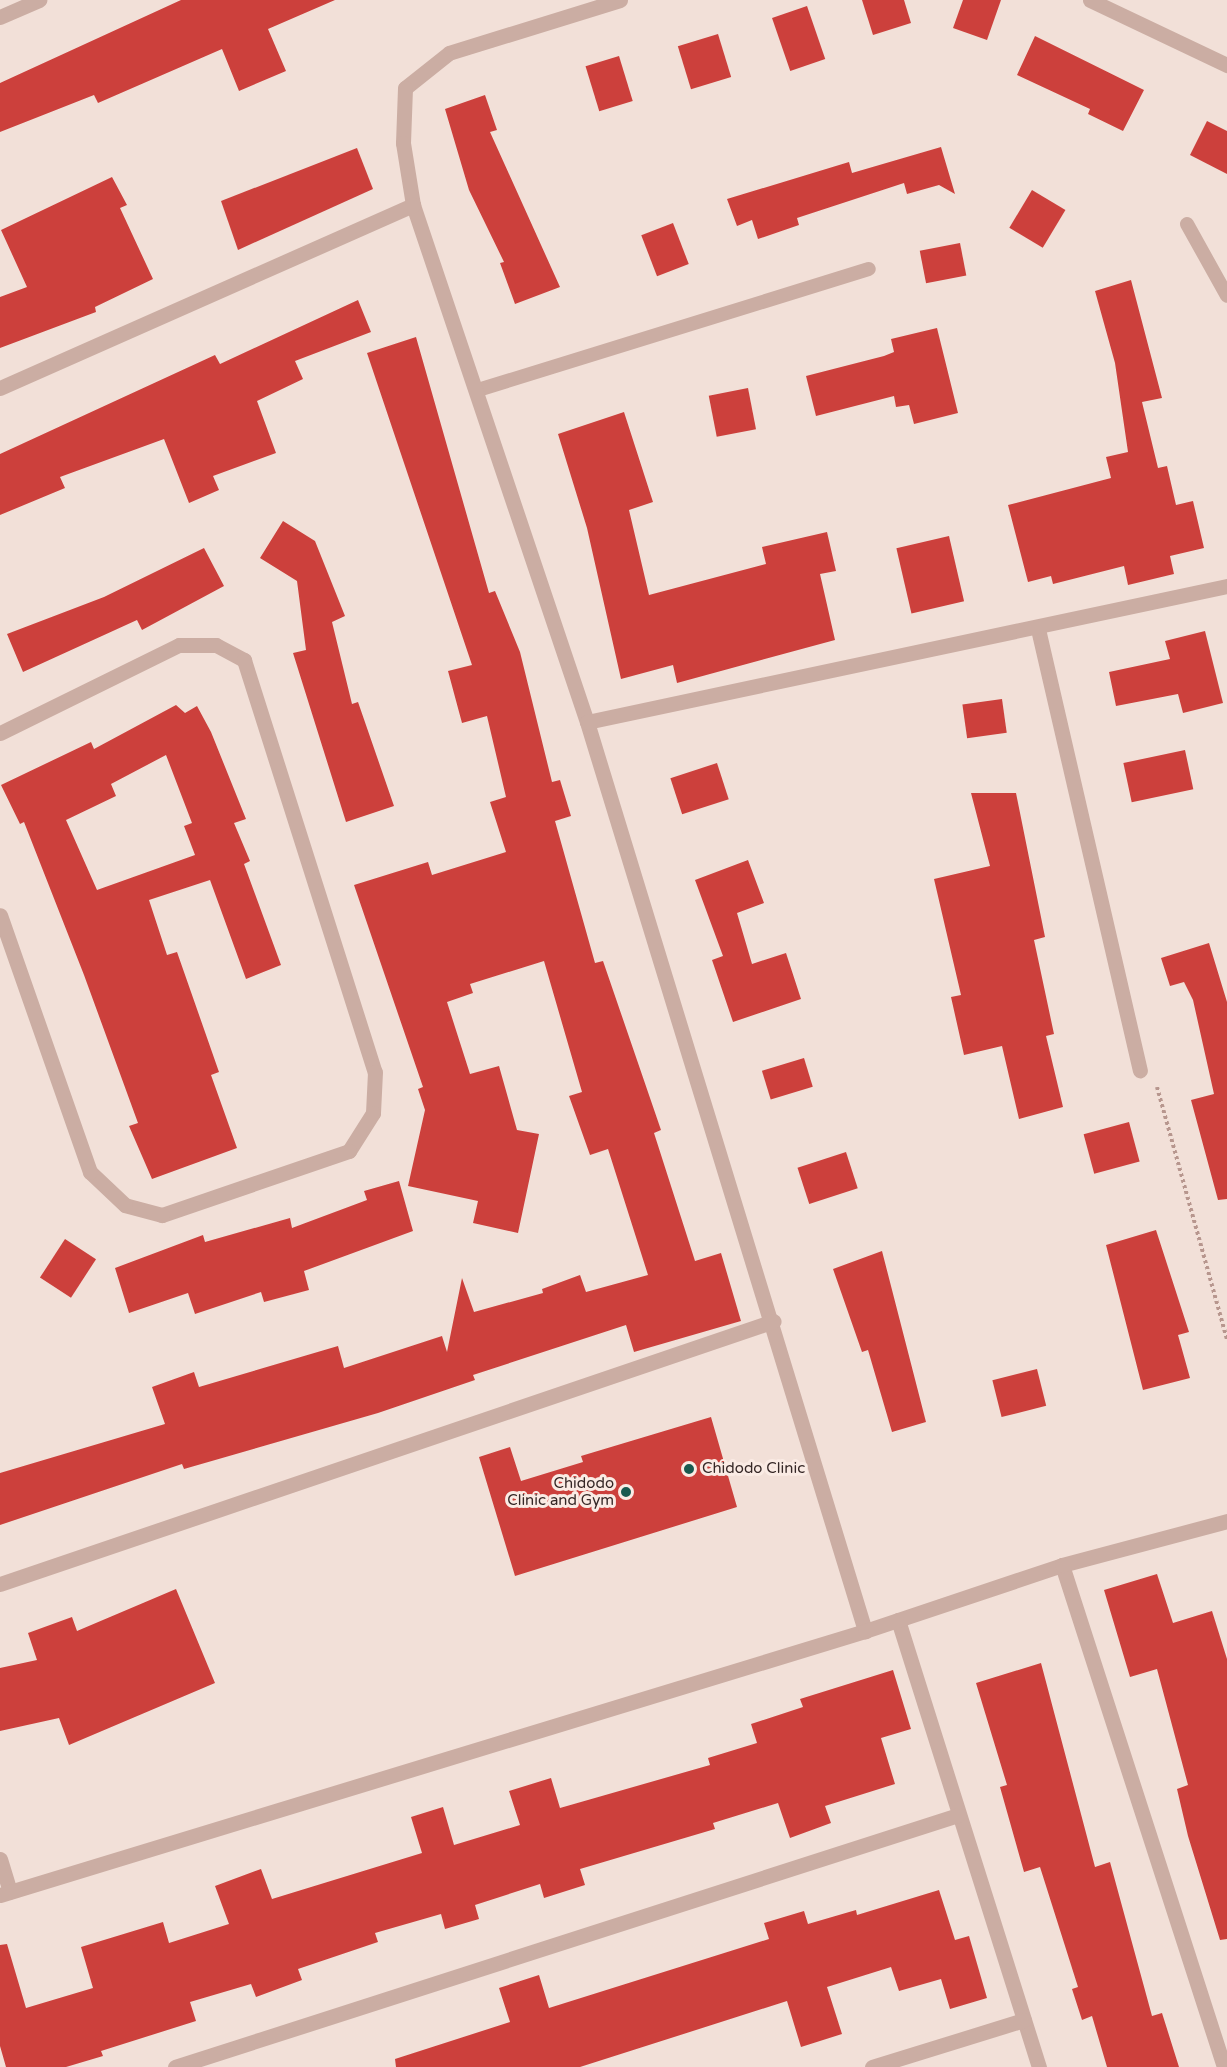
<!DOCTYPE html>
<style>
body{margin:0}
#map{position:relative;width:1227px;height:2067px;overflow:hidden;background:#f2e0d8;font-family:"Varela Round",sans-serif}
div>[style]{position:absolute}
.building>*{inset:0;background:#cc403c;transform-origin:0 0}
.path>*{height:4px;margin-top:-2px;transform-origin:0;background:repeating-linear-gradient(90deg,#b7968e 0 3px,transparent 0 6px)}
.service>*{height:14px;margin:-7px;padding:0 7px;transform-origin:7px;border-radius:7px;background:#cbada3}
.minor>*{height:15px;margin:-7.5px;padding:0 7.5px;transform-origin:7.5px;border-radius:7.5px;background:#cbada3}
.dots>*{width:16px;height:16px;translate:-50% -50%;box-sizing:border-box;border:3px solid #faebe4;border-radius:50%}
span{translate:-50% -50%;white-space:nowrap;text-align:center;line-height:1.15;-webkit-text-stroke:6px #faebe4;paint-order:stroke}
.poi-label{font-size:15px;color:#352726}
.left{translate:0 -50%;text-align:left}
.right{translate:-100% -50%;text-align:right}
</style>
<div id="map">
<div class="building">
<div style="clip-path:polygon(181px 0,335px 0,268px 29px,286px 71px,239px 91px,222px 49px,98px 103px,94px 95px,0 132px,0 83px)"></div>
<div style="clip-path:polygon(862px 0,904px 0,911px 23px,873px 35px)"></div>
<div style="clip-path:polygon(963px 0,1001px 0,987px 40px,953px 28px)"></div>
<div style="left:807px;top:6px;width:56px;height:37px;rotate:71deg"></div>
<div style="left:718px;top:34px;width:45px;height:42px;rotate:73deg"></div>
<div style="clip-path:polygon(1035px 36px,1144px 90px,1123px 131px,1088px 114px,1090px 109px,1017px 75px)"></div>
<div style="left:619px;top:56px;width:47px;height:35px;rotate:73deg"></div>
<div style="clip-path:polygon(485px 95px,497px 130px,490px 132px,560px 287px,515px 304px,500px 263px,504px 262px,469px 190px,445px 109px)"></div>
<div style="clip-path:polygon(1207px 121px,1227px 131px,1227px 174px,1190px 155px)"></div>
<div style="clip-path:polygon(941px 147px,955px 194px,939px 185px,907px 194px,904px 183px,797px 218px,799px 225px,758px 239px,752px 220px,737px 226px,727px 199px,849px 162px,852px 173px)"></div>
<div style="clip-path:polygon(357px 148px,373px 189px,238px 250px,221px 201px)"></div>
<div style="clip-path:polygon(112px 177px,127px 205px,120px 208px,153px 279px,95px 307px,96px 312px,0 348px,0 297px,27px 287px,1px 230px)"></div>
<div style="left:1032px;top:190px;width:39px;height:44px;rotate:31deg"></div>
<div style="left:673px;top:223px;width:44px;height:34px;rotate:69deg"></div>
<div style="left:960px;top:243px;width:33px;height:41px;rotate:79deg"></div>
<div style="clip-path:polygon(1131px 280px,1162px 398px,1142px 402px,1158px 468px,1167px 466px,1176px 505px,1193px 501px,1204px 548px,1170px 556px,1174px 574px,1128px 585px,1124px 566px,1053px 584px,1051px 576px,1028px 582px,1008px 505px,1111px 478px,1106px 457px,1128px 452px,1115px 363px,1095px 291px)"></div>
<div style="clip-path:polygon(358px 300px,371px 332px,295px 361px,303px 379px,257px 401px,276px 453px,213px 476px,219px 490px,189px 503px,164px 439px,60px 477px,65px 488px,0 515px,0 454px,215px 355px,220px 364px)"></div>
<div style="clip-path:polygon(937px 328px,958px 413px,914px 424px,909px 405px,896px 407px,894px 396px,816px 416px,806px 376px,884px 356px,894px 352px,891px 339px)"></div>
<div style="clip-path:polygon(416px 337px,489px 593px,495px 591px,520px 652px,552px 782px,560px 780px,571px 816px,555px 821px,595px 963px,603px 961px,661px 1130px,654px 1133px,695px 1261px,721px 1253px,741px 1321px,634px 1352px,626px 1325px,473px 1375px,475px 1380px,378px 1413px,184px 1469px,182px 1464px,0 1525px,0 1473px,165px 1424px,152px 1387px,194px 1372px,199px 1387px,338px 1346px,344px 1368px,442px 1336px,447px 1352px,462px 1278px,474px 1312px,543px 1293px,542px 1289px,580px 1275px,586px 1292px,648px 1275px,608px 1149px,590px 1155px,569px 1096px,582px 1092px,544px 961px,470px 984px,473px 993px,447px 1002px,470px 1074px,499px 1066px,517px 1130px,539px 1134px,518px 1233px,473px 1223px,478px 1201px,408px 1186px,425px 1110px,418px 1089px,423px 1087px,354px 885px,428px 862px,432px 875px,506px 852px,490px 802px,506px 797px,487px 716px,462px 723px,448px 671px,472px 665px,367px 353px)"></div>
<div style="left:748px;top:388px;width:42px;height:40px;rotate:79deg"></div>
<div style="clip-path:polygon(624px 412px,653px 502px,629px 510px,649px 595px,766px 564px,762px 547px,827px 532px,836px 571px,820px 574px,835px 640px,677px 683px,673px 665px,621px 679px,587px 528px,558px 434px)"></div>
<div style="clip-path:polygon(283px 521px,315px 541px,345px 616px,332px 622px,352px 704px,358px 702px,394px 806px,346px 822px,293px 653px,306px 650px,297px 581px,260px 558px)"></div>
<div style="left:949px;top:536px;width:67px;height:54px;rotate:77deg"></div>
<div style="clip-path:polygon(204px 548px,224px 586px,142px 630px,137px 620px,23px 672px,7px 634px,104px 597px)"></div>
<div style="clip-path:polygon(1205px 631px,1223px 703px,1183px 713px,1178px 694px,1116px 706px,1109px 672px,1170px 659px,1165px 641px)"></div>
<div style="left:1002px;top:699px;width:34px;height:40px;rotate:82deg"></div>
<div style="clip-path:polygon(evenodd,176px 705px,185px 713px,197px 706px,211px 732px,246px 819px,234px 823px,250px 861px,244px 864px,281px 965px,246px 979px,210px 880px,149px 900px,167px 955px,177px 952px,219px 1072px,211px 1075px,237px 1148px,152px 1179px,129px 1126px,138px 1123px,84px 975px,24px 822px,20px 824px,1px 785px,91px 742px,94px 749px,176px 705px,166px 755px,192px 823px,184px 826px,195px 855px,97px 890px,66px 820px,116px 796px,111px 784px,166px 755px)"></div>
<div style="left:1185px;top:750px;width:40px;height:63px;rotate:78deg"></div>
<div style="left:717px;top:763px;width:38px;height:49px;rotate:72deg"></div>
<div style="clip-path:polygon(971px 793px,1016px 793px,1045px 937px,1034px 940px,1054px 1034px,1046px 1036px,1063px 1107px,1019px 1119px,1002px 1046px,964px 1055px,951px 997px,961px 995px,934px 879px,990px 866px)"></div>
<div style="clip-path:polygon(748px 860px,764px 903px,737px 913px,752px 964px,786px 953px,801px 999px,733px 1022px,712px 960px,723px 956px,695px 880px)"></div>
<div style="clip-path:polygon(1209px 943px,1227px 1002px,1227px 1199px,1218px 1200px,1191px 1100px,1214px 1094px,1193px 1000px,1184px 982px,1170px 986px,1161px 958px)"></div>
<div style="left:804px;top:1058px;width:30px;height:44px;rotate:73deg"></div>
<div style="left:1129px;top:1122px;width:41px;height:47px;rotate:75deg"></div>
<div style="left:846px;top:1152px;width:38px;height:51px;rotate:72deg"></div>
<div style="clip-path:polygon(399px 1181px,413px 1231px,304px 1271px,309px 1290px,264px 1302px,261px 1292px,195px 1314px,188px 1293px,129px 1313px,115px 1268px,203px 1235px,205px 1242px,290px 1218px,292px 1228px,367px 1200px,364px 1191px)"></div>
<div style="clip-path:polygon(1156px 1230px,1189px 1332px,1178px 1335px,1190px 1378px,1143px 1390px,1106px 1245px)"></div>
<div style="left:65px;top:1239px;width:37px;height:46px;rotate:33deg"></div>
<div style="clip-path:polygon(882px 1251px,926px 1422px,892px 1432px,868px 1350px,862px 1352px,833px 1269px)"></div>
<div style="left:1037px;top:1369px;width:38px;height:46px;rotate:76deg"></div>
<div style="clip-path:polygon(711px 1417px,737px 1507px,515px 1576px,479px 1457px,510px 1447px,521px 1481px,583px 1462px,581px 1456px)"></div>
<div style="clip-path:polygon(1157px 1574px,1173px 1623px,1212px 1611px,1227px 1659px,1227px 1939px,1220px 1940px,1188px 1836px,1177px 1789px,1188px 1785px,1157px 1669px,1130px 1677px,1104px 1590px)"></div>
<div style="clip-path:polygon(176px 1589px,215px 1683px,69px 1745px,59px 1718px,0 1731px,0 1668px,37px 1660px,28px 1633px,72px 1617px,77px 1631px)"></div>
<div style="clip-path:polygon(1041px 1663px,1095px 1867px,1110px 1862px,1152px 2016px,1162px 2013px,1179px 2067px,1107px 2067px,1092px 2016px,1082px 2020px,1072px 1989px,1078px 1987px,1040px 1867px,1024px 1872px,1000px 1787px,1007px 1785px,976px 1683px)"></div>
<div style="clip-path:polygon(893px 1670px,911px 1729px,881px 1738px,895px 1784px,825px 1806px,831px 1823px,790px 1838px,778px 1803px,713px 1823px,715px 1829px,580px 1869px,585px 1885px,544px 1898px,540px 1884px,475px 1905px,479px 1919px,445px 1929px,441px 1914px,375px 1933px,378px 1942px,298px 1969px,302px 1980px,256px 1997px,251px 1984px,190px 2002px,196px 2021px,101px 2051px,103px 2056px,66px 2067px,6px 2067px,0 2046px,0 1945px,7px 1944px,26px 2008px,93px 1988px,81px 1947px,163px 1922px,169px 1943px,229px 1924px,215px 1886px,261px 1869px,272px 1899px,422px 1853px,411px 1817px,443px 1807px,454px 1845px,520px 1825px,509px 1791px,551px 1778px,560px 1808px,710px 1765px,708px 1758px,757px 1743px,751px 1724px,803px 1707px,800px 1699px)"></div>
<div style="clip-path:polygon(939px 1890px,955px 1940px,969px 1936px,987px 1998px,950px 2009px,941px 1979px,899px 1991px,891px 1967px,827px 1987px,842px 2034px,801px 2047px,787px 2001px,580px 2067px,396px 2067px,395px 2059px,510px 2022px,499px 1988px,539px 1975px,549px 2008px,769px 1939px,764px 1923px,804px 1911px,808px 1924px,856px 1910px,857px 1915px)"></div>
</div>
<div class="path">
<div style="left:1157px;top:1087px;width:263px;rotate:74.5deg"></div>
</div>
<div class="service">
<div style="left:1187px;top:224px;width:82px;rotate:60.9deg"></div>
<div style="left:478px;top:390px;width:409px;rotate:-17.2deg"></div>
</div>
<div class="minor">
<div style="left:620px;top:0;width:179px;rotate:162.8deg"></div>
<div style="left:449px;top:53px;width:56px;rotate:141.5deg"></div>
<div style="left:405px;top:88px;width:55px;rotate:92.1deg"></div>
<div style="left:403px;top:143px;width:63px;rotate:80.8deg"></div>
<div style="left:413px;top:205px;width:545px;rotate:71.4deg"></div>
<div style="left:587px;top:722px;width:951px;rotate:72.99deg"></div>
<div style="left:1090px;top:0;width:152px;rotate:25.4deg"></div>
<div style="left:0;top:17px;width:43px;rotate:-23.6deg"></div>
<div style="left:0;top:388px;width:452px;rotate:-23.9deg"></div>
<div style="left:1038px;top:629px;width:453px;rotate:77deg"></div>
<div style="left:587px;top:722px;width:654px;rotate:-12deg"></div>
<div style="left:0;top:733px;width:199px;rotate:-26.2deg"></div>
<div style="left:179px;top:645px;width:37px"></div>
<div style="left:216px;top:645px;width:32px;rotate:28deg"></div>
<div style="left:244px;top:660px;width:432px;rotate:72.4deg"></div>
<div style="left:375px;top:1072px;width:41px;rotate:92.8deg"></div>
<div style="left:373px;top:1113px;width:45px;rotate:122.3deg"></div>
<div style="left:349px;top:1151px;width:198px;rotate:161.1deg"></div>
<div style="left:162px;top:1215px;width:38px;rotate:-165deg"></div>
<div style="left:125px;top:1205px;width:48px;rotate:-136.7deg"></div>
<div style="left:90px;top:1172px;width:272px;rotate:-109.3deg"></div>
<div style="left:1062px;top:1565px;width:527px;rotate:72.11deg"></div>
<div style="left:0;top:1584px;width:817px;rotate:-18.77deg"></div>
<div style="left:898px;top:1620px;width:469px;rotate:72.5deg"></div>
<div style="left:0;top:1859px;width:34px;rotate:73deg"></div>
<div style="left:0;top:1895px;width:904px;rotate:-16.97deg"></div>
<div style="left:865px;top:1631px;width:208px;rotate:-18.5deg"></div>
<div style="left:1062px;top:1565px;width:171px;rotate:-14.9deg"></div>
<div style="left:175px;top:2067px;width:823px;rotate:-17.84deg"></div>
<div style="left:872px;top:2067px;width:159px;rotate:-17.2deg"></div>
</div>
<div class="dots">
<div style="left:689px;top:1469px;background:#19594f"></div>
<div style="left:626px;top:1492px;background:#19594f"></div>
</div>
<div class="poi-label">
<span class="left" style="left:702px;top:1469px">Chidodo Clinic</span>
<span class="right" style="left:614px;top:1492px">Chidodo<br>Clinic and Gym</span>
</div>
</div>
